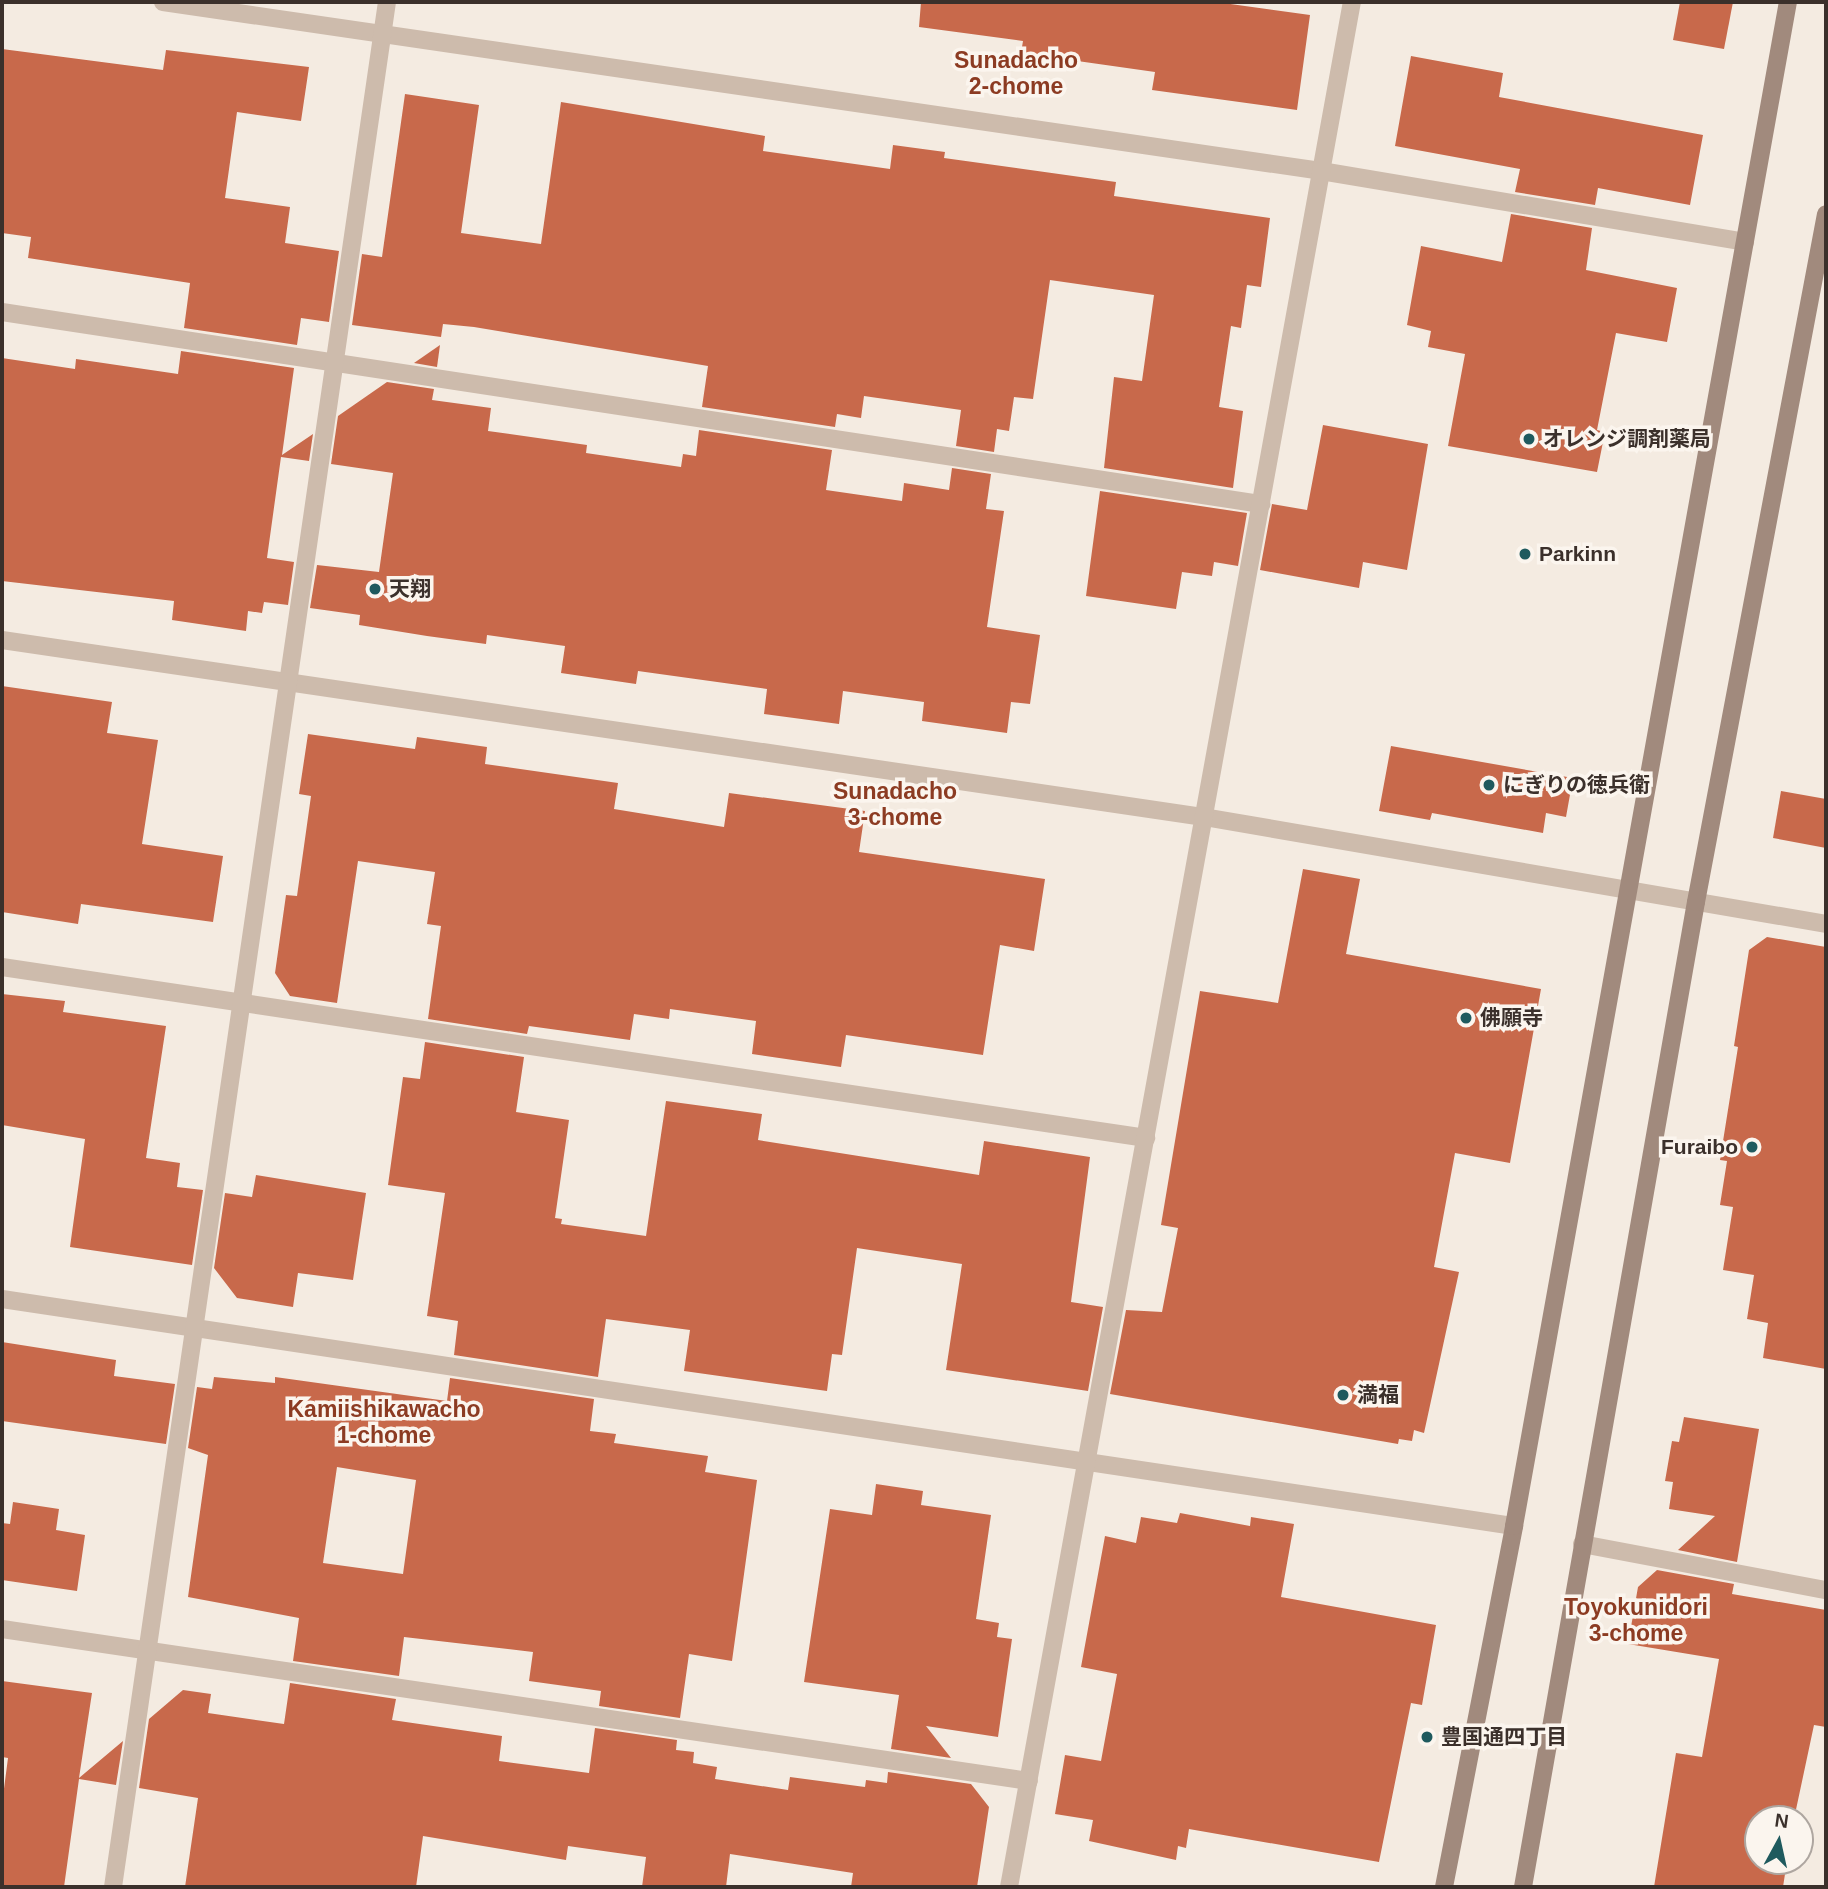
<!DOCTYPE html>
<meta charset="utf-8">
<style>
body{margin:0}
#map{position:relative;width:1828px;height:1889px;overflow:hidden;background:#f4ebe1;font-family:Helvetica,"Noto Sans JP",sans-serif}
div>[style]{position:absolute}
.building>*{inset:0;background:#c8694b}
.street>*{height:18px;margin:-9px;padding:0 9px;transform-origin:9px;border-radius:9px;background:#cdbbac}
.secondary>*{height:18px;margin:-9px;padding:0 9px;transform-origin:9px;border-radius:9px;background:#a18a7d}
.dots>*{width:19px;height:19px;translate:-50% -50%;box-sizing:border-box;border:4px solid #fbf5ee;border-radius:50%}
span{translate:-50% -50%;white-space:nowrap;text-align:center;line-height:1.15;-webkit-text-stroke:7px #fbf5ee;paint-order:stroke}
.poi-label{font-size:21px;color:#3b302b;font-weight:700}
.left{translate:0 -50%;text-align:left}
.right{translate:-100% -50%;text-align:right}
.neighbourhood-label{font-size:23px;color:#8c3b22;font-weight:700}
.frame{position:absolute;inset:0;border:4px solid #3b302b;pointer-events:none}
.north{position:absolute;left:1744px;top:1805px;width:70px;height:70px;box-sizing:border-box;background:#fbf5ee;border:2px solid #aea6a0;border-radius:50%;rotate:8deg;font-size:19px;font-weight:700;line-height:28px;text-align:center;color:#3b302b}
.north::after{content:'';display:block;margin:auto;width:24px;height:32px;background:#1f5a5e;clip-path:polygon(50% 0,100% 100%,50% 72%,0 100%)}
</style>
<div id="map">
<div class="building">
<div style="clip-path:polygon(921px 2px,1216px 2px,1310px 15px,1297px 110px,1152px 90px,1155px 72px,1021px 53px,1023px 41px,919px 27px)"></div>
<div style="clip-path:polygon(1680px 2px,1733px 2px,1724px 49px,1673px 40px)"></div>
<div style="clip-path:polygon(2px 49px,163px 70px,166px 50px,309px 67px,301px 121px,237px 112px,225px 198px,290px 207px,285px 243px,339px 251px,329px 322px,301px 318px,297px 345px,184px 328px,190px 283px,28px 258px,31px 237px,2px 233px)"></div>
<div style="clip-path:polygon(1411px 56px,1503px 73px,1499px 97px,1703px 135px,1690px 205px,1598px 188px,1595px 205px,1515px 192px,1520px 169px,1395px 146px)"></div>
<div style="clip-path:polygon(405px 94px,479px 105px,461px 233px,541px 244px,561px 102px,765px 136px,763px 151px,890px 169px,893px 145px,945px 152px,944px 158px,1116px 182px,1114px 196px,1270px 218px,1261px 287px,1247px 285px,1241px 328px,1231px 326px,1219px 407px,1243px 411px,1233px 488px,1104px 468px,1114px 377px,1142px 381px,1154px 295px,1050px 280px,1033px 399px,1014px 397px,1009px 431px,997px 429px,994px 452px,956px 446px,961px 410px,864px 396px,861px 418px,837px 414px,835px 427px,702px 407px,708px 366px,474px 327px,443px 324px,441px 337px,352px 325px,362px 254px,382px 257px)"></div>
<div style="clip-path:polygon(1511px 214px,1592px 228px,1586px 270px,1677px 288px,1667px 342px,1616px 333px,1597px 430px,1605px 432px,1597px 472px,1448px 446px,1465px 354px,1428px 347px,1431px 331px,1407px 325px,1421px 246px,1502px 262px)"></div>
<div style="clip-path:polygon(440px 345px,437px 367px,414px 363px)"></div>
<div style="clip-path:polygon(181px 351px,294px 368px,282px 455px,313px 434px,309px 461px,281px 457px,267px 558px,294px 562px,288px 605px,264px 602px,262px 613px,248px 611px,246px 631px,172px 620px,174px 601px,2px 581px,2px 358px,75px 369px,76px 359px,178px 374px)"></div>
<div style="clip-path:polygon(387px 382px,434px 389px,432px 400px,491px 408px,488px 431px,587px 445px,586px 453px,681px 467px,683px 454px,696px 456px,699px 430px,832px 450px,826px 490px,902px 501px,904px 483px,949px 490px,952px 468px,991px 474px,986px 509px,1004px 511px,987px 627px,1040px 635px,1030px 704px,1011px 702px,1007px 733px,922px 721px,924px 702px,843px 691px,839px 724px,764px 714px,767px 689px,638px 671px,636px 684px,561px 673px,565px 646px,487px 635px,486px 644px,427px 636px,359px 625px,360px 615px,310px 608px,317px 565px,379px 572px,393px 473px,331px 464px,338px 416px)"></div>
<div style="clip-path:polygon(1323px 425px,1428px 444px,1407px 570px,1363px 562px,1359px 588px,1260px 570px,1272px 504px,1307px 510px)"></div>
<div style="clip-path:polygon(1100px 491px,1247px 513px,1238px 566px,1214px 562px,1212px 576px,1182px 572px,1176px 609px,1086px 596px)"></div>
<div style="clip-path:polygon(2px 686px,112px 702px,107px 733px,158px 740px,142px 844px,223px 856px,213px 922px,81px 904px,78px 924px,2px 912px)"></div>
<div style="clip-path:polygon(308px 734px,415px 749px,417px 737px,487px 747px,485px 764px,618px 783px,614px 809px,724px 827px,729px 793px,865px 811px,859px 852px,1045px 879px,1034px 951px,1000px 945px,983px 1055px,846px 1035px,841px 1067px,752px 1054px,756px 1021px,670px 1009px,669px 1019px,634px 1014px,630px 1040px,529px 1026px,527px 1034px,428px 1019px,441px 926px,427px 924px,435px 872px,358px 861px,337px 1003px,290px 996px,275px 973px,286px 895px,297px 896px,311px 796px,299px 794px)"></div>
<div style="clip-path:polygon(1391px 746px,1573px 778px,1566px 817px,1546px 813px,1543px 833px,1432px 813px,1430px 820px,1379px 811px)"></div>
<div style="clip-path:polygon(1781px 791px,1826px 799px,1826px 848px,1773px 838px)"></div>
<div style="clip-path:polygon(1303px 869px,1360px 879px,1346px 954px,1541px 989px,1510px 1163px,1455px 1153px,1434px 1267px,1459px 1272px,1424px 1433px,1414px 1430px,1412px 1441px,1399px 1439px,1398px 1444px,1110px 1394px,1126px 1310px,1162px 1312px,1178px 1228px,1161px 1225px,1200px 991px,1278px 1003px)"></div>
<div style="clip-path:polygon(1767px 937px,1826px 947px,1826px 1369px,1763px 1358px,1768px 1323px,1747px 1319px,1754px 1275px,1723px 1270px,1733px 1207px,1720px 1205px,1727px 1161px,1720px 1160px,1738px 1047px,1734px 1046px,1749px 950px)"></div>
<div style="clip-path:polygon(2px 994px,65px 1001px,63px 1012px,166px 1026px,146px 1158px,180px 1163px,177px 1187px,203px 1190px,192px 1265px,70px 1247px,85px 1139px,2px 1125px)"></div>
<div style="clip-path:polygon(425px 1042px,524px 1057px,516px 1112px,569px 1120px,555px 1218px,562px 1219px,561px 1224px,646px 1236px,666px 1101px,762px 1114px,758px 1140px,979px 1175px,984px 1141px,1090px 1157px,1071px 1302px,1103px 1307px,1088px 1391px,946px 1370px,962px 1264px,857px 1248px,842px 1355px,832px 1354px,827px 1391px,684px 1371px,690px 1330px,606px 1319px,598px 1377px,454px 1355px,458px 1321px,427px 1316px,445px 1193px,388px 1185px,403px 1077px,420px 1079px)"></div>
<div style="clip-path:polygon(256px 1175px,366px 1193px,353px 1280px,298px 1273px,293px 1307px,237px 1298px,214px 1268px,225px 1193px,252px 1197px)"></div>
<div style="clip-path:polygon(2px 1342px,116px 1360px,114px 1376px,175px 1384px,166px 1444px,2px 1421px)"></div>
<div style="clip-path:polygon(evenodd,214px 1377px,275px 1383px,275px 1377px,447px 1401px,450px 1378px,594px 1399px,590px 1431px,616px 1434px,614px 1443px,708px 1456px,705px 1472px,757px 1480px,732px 1661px,689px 1654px,680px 1718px,599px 1706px,601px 1691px,529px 1681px,533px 1652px,404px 1637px,399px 1676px,293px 1661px,299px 1618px,188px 1597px,208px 1455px,188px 1448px,197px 1387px,212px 1389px,214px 1377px,337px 1467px,416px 1480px,403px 1574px,323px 1563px,337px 1467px)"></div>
<div style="clip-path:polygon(1684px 1417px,1759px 1429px,1737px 1562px,1678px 1550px,1715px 1516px,1669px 1509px,1673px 1482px,1665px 1481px,1672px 1441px,1679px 1442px)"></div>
<div style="clip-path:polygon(876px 1484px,923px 1491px,921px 1505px,991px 1515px,976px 1619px,999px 1623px,997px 1637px,1012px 1639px,998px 1737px,926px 1726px,951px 1758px,891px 1749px,899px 1695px,804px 1682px,830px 1509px,872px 1515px)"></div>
<div style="clip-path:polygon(13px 1502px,59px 1509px,56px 1530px,85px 1535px,77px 1591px,2px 1580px,2px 1523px,10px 1524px)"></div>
<div style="clip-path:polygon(1180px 1513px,1250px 1526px,1251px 1517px,1294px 1524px,1281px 1597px,1436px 1625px,1422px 1705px,1411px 1703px,1379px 1862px,1189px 1829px,1186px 1848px,1178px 1846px,1176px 1860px,1089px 1841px,1093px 1820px,1055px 1814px,1065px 1755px,1101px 1761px,1117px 1674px,1081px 1667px,1105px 1536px,1136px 1543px,1141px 1517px,1177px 1523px)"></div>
<div style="clip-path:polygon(1657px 1570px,1734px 1584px,1732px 1594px,1826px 1610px,1826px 1727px,1814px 1725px,1794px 1819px,1758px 1819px,1758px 1861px,1787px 1861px,1783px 1887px,1654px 1887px,1676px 1753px,1702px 1757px,1719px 1659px,1628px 1644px,1638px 1587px)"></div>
<div style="clip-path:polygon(2px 1681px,92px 1693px,79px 1778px,123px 1741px,116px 1785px,79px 1779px,64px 1887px,2px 1887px,2px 1804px,8px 1758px,2px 1757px)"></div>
<div style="clip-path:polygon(290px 1683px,396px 1699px,392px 1720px,502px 1736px,499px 1761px,589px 1773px,595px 1728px,677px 1740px,676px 1750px,694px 1752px,693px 1763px,717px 1767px,715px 1779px,788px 1790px,790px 1777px,865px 1787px,866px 1780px,887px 1783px,888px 1772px,971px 1784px,989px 1807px,977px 1887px,851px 1887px,853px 1873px,730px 1854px,726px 1887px,642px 1887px,646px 1857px,568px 1846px,566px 1860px,423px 1836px,416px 1887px,185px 1887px,198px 1798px,139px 1788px,149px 1719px,183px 1690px,211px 1694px,208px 1713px,284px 1724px)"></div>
</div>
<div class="street">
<div style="left:163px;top:2px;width:1170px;rotate:8.3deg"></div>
<div style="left:1321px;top:171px;width:430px;rotate:9.5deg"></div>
<div style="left:2px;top:312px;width:1274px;rotate:8.67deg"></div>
<div style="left:2px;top:640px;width:1215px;rotate:8.38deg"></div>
<div style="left:1204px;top:817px;width:631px;rotate:9.76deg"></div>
<div style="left:2px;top:967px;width:1157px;rotate:8.5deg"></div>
<div style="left:2px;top:1299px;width:1529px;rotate:8.54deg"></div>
<div style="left:1582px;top:1544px;width:248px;rotate:10.7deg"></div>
<div style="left:2px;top:1629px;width:1038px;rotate:8.42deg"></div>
<div style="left:113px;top:1887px;width:1905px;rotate:-81.73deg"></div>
<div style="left:1009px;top:1887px;width:1916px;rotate:-79.69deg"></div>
</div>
<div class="secondary">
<div style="left:1444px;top:1887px;width:368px;rotate:-79deg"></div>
<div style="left:1514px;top:1526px;width:1548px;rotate:-79.81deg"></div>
<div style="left:1523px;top:1887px;width:1000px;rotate:-80.04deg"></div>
<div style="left:1696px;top:902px;width:700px;rotate:-79.3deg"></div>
</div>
<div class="dots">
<div style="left:1529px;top:439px;background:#1f5a5e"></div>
<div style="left:1525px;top:554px;background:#1f5a5e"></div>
<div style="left:375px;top:589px;background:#1f5a5e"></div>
<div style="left:1489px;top:785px;background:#1f5a5e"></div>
<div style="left:1466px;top:1018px;background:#1f5a5e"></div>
<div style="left:1752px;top:1147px;background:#1f5a5e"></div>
<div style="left:1343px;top:1395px;background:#1f5a5e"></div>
<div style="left:1427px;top:1737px;background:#1f5a5e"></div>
</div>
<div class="poi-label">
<span class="left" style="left:1543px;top:439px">オレンジ調剤薬局</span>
<span class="left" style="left:1539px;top:554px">Parkinn</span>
<span class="left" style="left:389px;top:589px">天翔</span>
<span class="left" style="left:1503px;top:785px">にぎりの徳兵衛</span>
<span class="left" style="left:1480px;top:1018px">佛願寺</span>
<span class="right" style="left:1738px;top:1147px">Furaibo</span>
<span class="left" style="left:1357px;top:1395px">満福</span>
<span class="left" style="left:1441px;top:1737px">豊国通四丁目</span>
</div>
<div class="neighbourhood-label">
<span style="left:1016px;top:73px">Sunadacho<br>2-chome</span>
<span style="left:895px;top:804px">Sunadacho<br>3-chome</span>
<span style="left:384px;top:1422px">Kamiishikawacho<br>1-chome</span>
<span style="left:1636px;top:1620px">Toyokunidori<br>3-chome</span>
</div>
<div class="frame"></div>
<div class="north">N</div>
</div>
